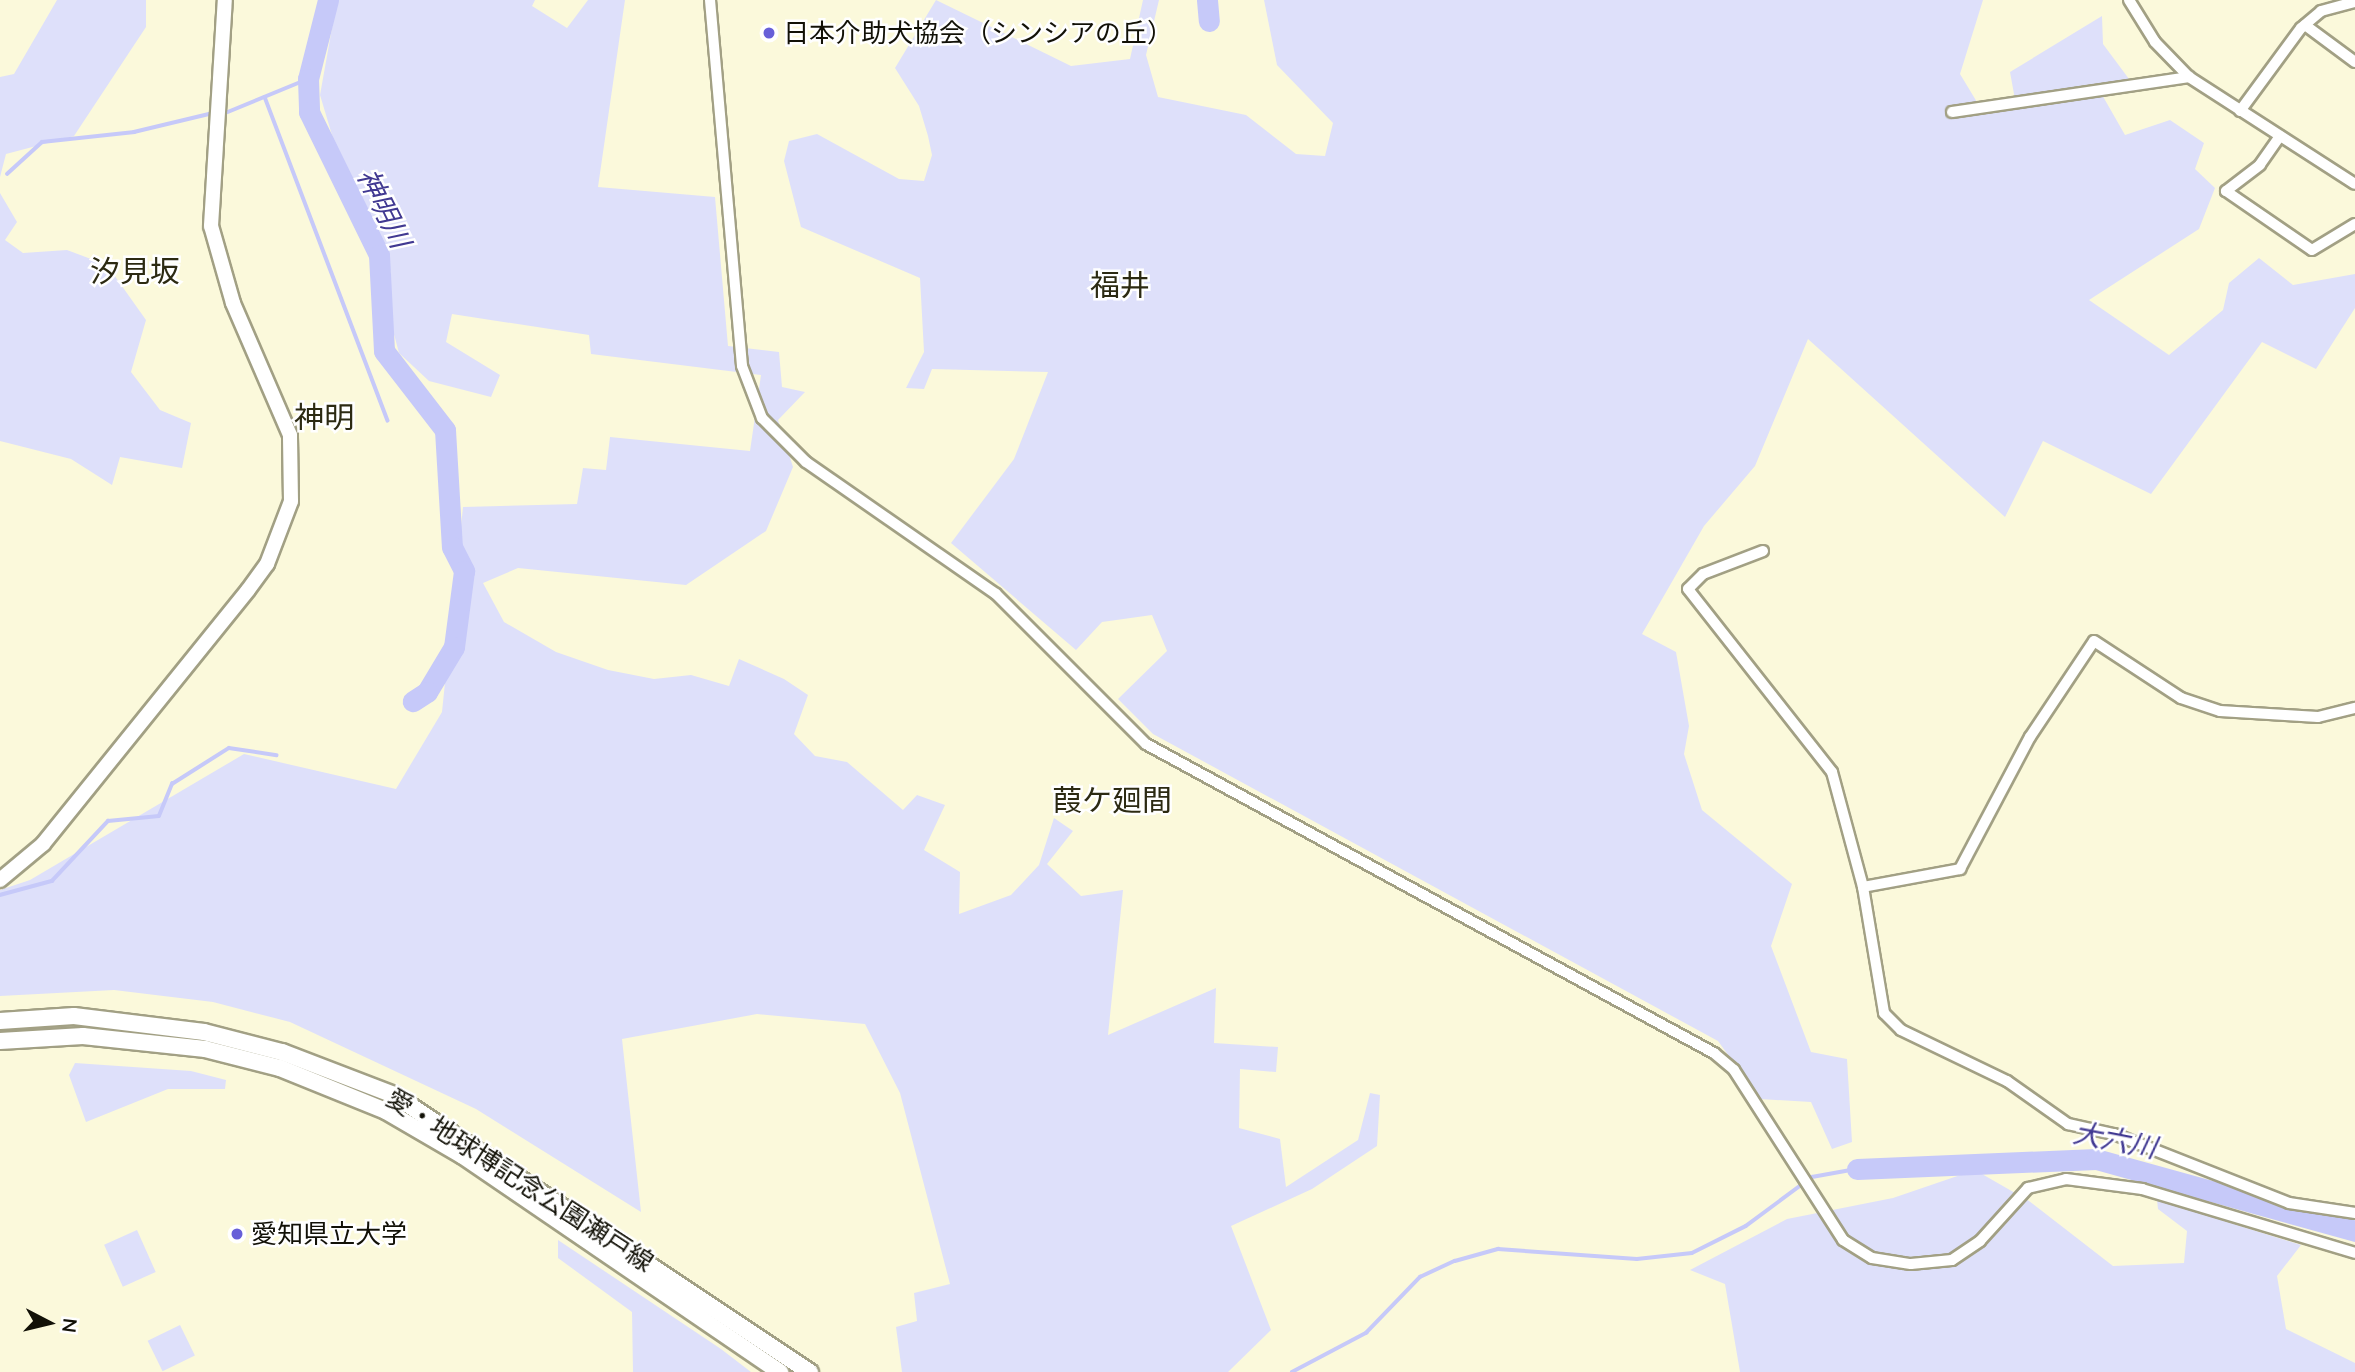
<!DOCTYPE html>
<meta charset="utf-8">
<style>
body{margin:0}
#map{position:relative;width:2355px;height:1372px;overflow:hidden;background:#fbf9db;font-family:Mulish,"Noto Sans JP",sans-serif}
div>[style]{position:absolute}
.green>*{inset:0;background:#dee0fa;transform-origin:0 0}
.stream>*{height:3.5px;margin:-1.75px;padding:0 1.75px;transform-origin:1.75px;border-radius:1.75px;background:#c6c9f9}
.river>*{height:21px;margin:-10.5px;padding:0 10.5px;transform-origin:10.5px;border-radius:10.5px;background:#c6c9f9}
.roads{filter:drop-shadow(2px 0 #a2a084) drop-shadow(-2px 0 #a2a084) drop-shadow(0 2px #a2a084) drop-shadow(0 -2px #a2a084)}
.minor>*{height:10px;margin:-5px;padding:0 5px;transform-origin:5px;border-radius:5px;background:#fff}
.tertiary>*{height:14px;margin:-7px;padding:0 7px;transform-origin:7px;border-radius:7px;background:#fff}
.secondary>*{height:16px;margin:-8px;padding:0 8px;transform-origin:8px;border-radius:8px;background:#fff}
.dots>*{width:19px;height:19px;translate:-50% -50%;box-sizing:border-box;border:4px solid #fff;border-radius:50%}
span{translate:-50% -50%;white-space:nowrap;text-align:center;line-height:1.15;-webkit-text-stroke:5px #fff;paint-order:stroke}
.poi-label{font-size:26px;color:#121107}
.left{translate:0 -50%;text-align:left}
.street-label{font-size:26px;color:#121107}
.water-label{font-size:28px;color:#413992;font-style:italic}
.quarter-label{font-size:30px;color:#2c2a12}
.north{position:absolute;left:14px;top:1288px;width:70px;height:70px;-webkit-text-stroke:5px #fff;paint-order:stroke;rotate:97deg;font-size:19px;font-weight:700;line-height:28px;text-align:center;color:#121107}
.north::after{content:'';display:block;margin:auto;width:24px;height:32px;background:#121107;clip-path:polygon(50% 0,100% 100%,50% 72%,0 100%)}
</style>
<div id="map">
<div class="green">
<div style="clip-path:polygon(57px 0,146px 0,146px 27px,74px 136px,6px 154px,0 177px,0 77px,14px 74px)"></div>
<div style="clip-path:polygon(337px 0,535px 0,532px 6px,567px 28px,588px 0,625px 0,598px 187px,715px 197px,728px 346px,779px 352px,782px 387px,805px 392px,778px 420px,793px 467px,766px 531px,686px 585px,518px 568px,483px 583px,504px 622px,556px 652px,608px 670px,654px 679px,691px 675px,729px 686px,739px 659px,784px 679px,808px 695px,794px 734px,815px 756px,847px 762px,903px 810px,917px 795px,945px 805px,924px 850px,960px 872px,959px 914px,1011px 895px,1039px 865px,1054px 818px,1073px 831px,1047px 864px,1081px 896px,1123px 890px,1108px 1035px,1216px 988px,1214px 1043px,1278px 1047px,1276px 1072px,1240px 1069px,1239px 1128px,1280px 1139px,1286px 1187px,1358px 1140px,1370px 1093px,1380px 1095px,1377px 1146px,1312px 1189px,1231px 1226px,1271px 1330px,1228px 1372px,902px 1372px,896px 1327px,917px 1321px,914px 1293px,950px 1284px,900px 1093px,865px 1024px,757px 1014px,622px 1039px,641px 1212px,476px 1109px,290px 1022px,213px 1002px,114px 990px,0 996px,0 890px,30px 880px,244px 754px,396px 789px,442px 712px,463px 507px,577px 504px,583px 468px,606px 470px,610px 437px,750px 451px,761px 375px,591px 354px,589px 335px,452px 314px,446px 342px,500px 375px,491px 397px,429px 381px,399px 353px,386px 304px,391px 272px,338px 155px,320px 95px)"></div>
<div style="clip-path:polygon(936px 0,1071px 66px,1130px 59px,1143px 0,1159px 0,1146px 55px,1158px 97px,1246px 115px,1296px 154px,1325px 156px,1333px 123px,1277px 65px,1264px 0,1983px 0,1960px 74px,1983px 112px,2016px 105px,2010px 72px,2102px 16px,2103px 44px,2129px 79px,2101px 93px,2125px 135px,2170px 120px,2204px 143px,2195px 169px,2215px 188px,2199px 229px,2089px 300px,2169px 355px,2223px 310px,2229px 283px,2259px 258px,2293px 285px,2355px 274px,2355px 308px,2316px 369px,2262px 342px,2151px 494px,2043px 441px,2005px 517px,1808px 339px,1755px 466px,1704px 526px,1642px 634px,1676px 652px,1689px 726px,1684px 754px,1702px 810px,1792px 884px,1771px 946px,1811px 1052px,1847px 1059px,1852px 1142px,1832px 1149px,1811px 1102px,1760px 1099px,1718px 1041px,1153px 734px,1118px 699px,1167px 651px,1152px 615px,1102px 622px,1076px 650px,951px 543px,1014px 459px,1048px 372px,932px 369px,924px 389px,906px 388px,924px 352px,920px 278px,801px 227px,784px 161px,789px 141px,817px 134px,899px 179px,924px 181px,932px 155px,928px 136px,919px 106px,895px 68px)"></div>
<div style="clip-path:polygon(0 193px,17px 222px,5px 240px,23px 253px,67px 250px,107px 265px,146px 320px,131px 372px,160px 410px,191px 423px,182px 468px,120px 457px,112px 485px,71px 459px,0 441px)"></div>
<div style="clip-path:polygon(75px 1063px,191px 1071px,226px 1080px,225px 1089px,168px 1089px,86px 1122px,69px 1075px)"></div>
<div style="clip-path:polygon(1975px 1170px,2029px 1201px,2113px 1266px,2184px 1263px,2187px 1231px,2158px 1209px,2157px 1200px,2301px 1245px,2277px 1276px,2286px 1329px,2355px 1363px,2355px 1372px,1740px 1372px,1725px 1284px,1690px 1270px,1787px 1219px,1893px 1198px)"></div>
<div style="left:137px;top:1230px;width:46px;height:36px;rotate:66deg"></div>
<div style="clip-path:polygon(558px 1240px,721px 1349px,751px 1372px,633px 1372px,632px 1312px,558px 1258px)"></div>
<div style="left:180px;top:1325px;width:34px;height:36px;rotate:64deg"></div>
</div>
<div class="stream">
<div style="left:265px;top:97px;width:346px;rotate:69.2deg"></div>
<div style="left:223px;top:114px;width:92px;rotate:-22.4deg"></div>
<div style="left:7px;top:174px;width:47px;rotate:-42.4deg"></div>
<div style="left:42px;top:142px;width:93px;rotate:-6.2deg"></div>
<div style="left:134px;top:132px;width:81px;rotate:-13.5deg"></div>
<div style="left:0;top:895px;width:54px;rotate:-15.1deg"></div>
<div style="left:52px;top:881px;width:82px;rotate:-47deg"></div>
<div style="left:108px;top:821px;width:51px;rotate:-5.6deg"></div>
<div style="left:159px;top:816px;width:35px;rotate:-68deg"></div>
<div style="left:172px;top:784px;width:67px;rotate:-32.3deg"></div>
<div style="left:229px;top:748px;width:48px;rotate:8.5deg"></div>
<div style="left:1292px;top:1372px;width:84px;rotate:-27.8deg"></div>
<div style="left:1366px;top:1333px;width:78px;rotate:-46deg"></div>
<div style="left:1420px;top:1277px;width:38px;rotate:-25deg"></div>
<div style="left:1455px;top:1261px;width:45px;rotate:-15.6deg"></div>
<div style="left:1498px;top:1249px;width:139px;rotate:4.1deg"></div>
<div style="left:1637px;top:1259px;width:55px;rotate:-6.2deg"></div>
<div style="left:1692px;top:1253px;width:60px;rotate:-26.6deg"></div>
<div style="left:1746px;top:1226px;width:82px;rotate:-36.6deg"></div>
<div style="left:1812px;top:1177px;width:46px;rotate:-10.1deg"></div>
</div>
<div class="river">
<div style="left:328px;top:0;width:81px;rotate:104.2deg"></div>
<div style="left:308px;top:79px;width:33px;rotate:88deg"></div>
<div style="left:309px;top:112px;width:159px;rotate:63.9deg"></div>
<div style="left:379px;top:255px;width:96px;rotate:87deg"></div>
<div style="left:384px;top:351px;width:100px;rotate:52.3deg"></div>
<div style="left:445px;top:430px;width:117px;rotate:86.6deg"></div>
<div style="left:452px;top:547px;width:27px;rotate:63deg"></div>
<div style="left:464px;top:571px;width:77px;rotate:97.5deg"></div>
<div style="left:454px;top:647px;width:52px;rotate:121deg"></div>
<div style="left:427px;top:692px;width:17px;rotate:147deg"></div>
<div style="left:1207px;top:0;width:21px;rotate:85deg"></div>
<div style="left:1857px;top:1169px;width:239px;rotate:-2.4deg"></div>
<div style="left:2096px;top:1159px;width:269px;rotate:15.5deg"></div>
</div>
<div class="roads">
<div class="minor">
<div style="left:710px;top:0;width:367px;rotate:85deg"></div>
<div style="left:742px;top:366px;width:56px;rotate:69deg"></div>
<div style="left:762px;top:418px;width:62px;rotate:45deg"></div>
<div style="left:806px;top:462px;width:231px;rotate:34.8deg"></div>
<div style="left:996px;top:594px;width:212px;rotate:45deg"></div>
<div style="left:1146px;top:744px;width:647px;rotate:28.55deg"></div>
<div style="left:1714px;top:1053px;width:26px;rotate:40deg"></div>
<div style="left:1734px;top:1070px;width:202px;rotate:57.3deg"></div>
<div style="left:1843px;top:1240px;width:34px;rotate:32deg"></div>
<div style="left:1872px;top:1258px;width:39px;rotate:9deg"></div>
<div style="left:1911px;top:1264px;width:41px;rotate:-5.6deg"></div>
<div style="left:1952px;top:1260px;width:34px;rotate:-34deg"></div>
<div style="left:1980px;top:1241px;width:72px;rotate:-47.8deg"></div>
<div style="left:2028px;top:1188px;width:39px;rotate:-13deg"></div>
<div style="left:2066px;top:1179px;width:77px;rotate:7.5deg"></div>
<div style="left:2142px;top:1189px;width:222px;rotate:16.7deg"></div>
<div style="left:2129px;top:0;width:49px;rotate:58.2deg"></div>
<div style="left:2155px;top:42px;width:49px;rotate:45.8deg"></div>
<div style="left:2189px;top:77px;width:197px;rotate:32.8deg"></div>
<div style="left:2305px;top:25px;width:62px;rotate:36.5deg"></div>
<div style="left:2240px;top:111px;width:103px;rotate:-53.7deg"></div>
<div style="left:2301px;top:28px;width:26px;rotate:-40deg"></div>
<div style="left:2321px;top:11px;width:35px;rotate:-15deg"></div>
<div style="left:1952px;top:112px;width:240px;rotate:-8.4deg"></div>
<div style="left:2280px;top:136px;width:35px;rotate:125deg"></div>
<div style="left:2260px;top:165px;width:43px;rotate:142.6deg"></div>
<div style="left:2226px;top:191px;width:104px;rotate:34.5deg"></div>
<div style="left:2312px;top:250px;width:50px;rotate:-31.2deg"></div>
<div style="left:1763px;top:551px;width:64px;rotate:159deg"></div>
<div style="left:1703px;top:574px;width:21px;rotate:135deg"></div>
<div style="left:1688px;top:589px;width:233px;rotate:51.8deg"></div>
<div style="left:1832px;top:772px;width:119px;rotate:74.9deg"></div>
<div style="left:1863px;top:887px;width:128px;rotate:80.5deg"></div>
<div style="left:1884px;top:1013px;width:24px;rotate:45deg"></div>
<div style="left:1901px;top:1030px;width:118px;rotate:25.7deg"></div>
<div style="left:2007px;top:1081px;width:75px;rotate:35.2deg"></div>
<div style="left:2068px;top:1124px;width:47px;rotate:12.3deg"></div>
<div style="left:2114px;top:1134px;width:188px;rotate:21.5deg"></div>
<div style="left:2289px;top:1203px;width:67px;rotate:8.6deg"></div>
<div style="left:1863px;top:887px;width:99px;rotate:-10.5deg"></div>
<div style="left:1960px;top:869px;width:149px;rotate:-62.1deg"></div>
<div style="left:2030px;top:737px;width:115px;rotate:-56.3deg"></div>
<div style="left:2094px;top:641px;width:104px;rotate:33.2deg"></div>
<div style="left:2181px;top:698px;width:41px;rotate:18.4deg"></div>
<div style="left:2220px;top:711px;width:98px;rotate:3.5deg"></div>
<div style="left:2318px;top:717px;width:38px;rotate:-14deg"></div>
</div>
<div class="tertiary">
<div style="left:0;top:880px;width:56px;rotate:-39.9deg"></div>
<div style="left:43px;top:844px;width:326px;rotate:-51.1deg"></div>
<div style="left:248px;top:590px;width:32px;rotate:-54deg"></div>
<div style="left:267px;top:564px;width:67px;rotate:-69.1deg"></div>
<div style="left:291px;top:501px;width:66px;rotate:-90.9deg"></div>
<div style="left:290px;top:435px;width:144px;rotate:-113.4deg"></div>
<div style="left:233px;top:303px;width:80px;rotate:-105.9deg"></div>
<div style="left:211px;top:226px;width:226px;rotate:-86.5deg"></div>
</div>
<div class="secondary">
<div style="left:0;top:1021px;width:74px;rotate:-3.9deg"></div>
<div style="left:74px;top:1016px;width:131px;rotate:7deg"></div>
<div style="left:204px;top:1032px;width:81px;rotate:14.4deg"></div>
<div style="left:282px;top:1052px;width:120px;rotate:21deg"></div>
<div style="left:394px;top:1095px;width:500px;rotate:33.7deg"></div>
<div style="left:0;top:1041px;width:83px;rotate:-3.4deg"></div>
<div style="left:83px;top:1036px;width:123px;rotate:6.1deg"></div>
<div style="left:205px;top:1049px;width:77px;rotate:14.2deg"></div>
<div style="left:280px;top:1068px;width:114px;rotate:22.1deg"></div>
<div style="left:386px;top:1111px;width:89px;rotate:30.3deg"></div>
<div style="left:463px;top:1156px;width:384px;rotate:34.3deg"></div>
</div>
</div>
<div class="dots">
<div style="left:769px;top:33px;background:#675fd8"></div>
<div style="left:237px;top:1234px;background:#675fd8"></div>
</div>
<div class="poi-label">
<span class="left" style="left:783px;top:33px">日本介助犬協会（シンシアの丘）</span>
<span class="left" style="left:251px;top:1234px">愛知県立大学</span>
</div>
<div class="street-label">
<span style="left:520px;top:1180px;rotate:33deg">愛・地球博記念公園瀬戸線</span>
</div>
<div class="water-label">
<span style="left:384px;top:208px;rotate:64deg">神明川</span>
<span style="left:2115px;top:1140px;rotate:11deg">大六川</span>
</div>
<div class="quarter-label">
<span style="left:135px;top:271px">汐見坂</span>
<span style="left:1120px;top:285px">福井</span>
<span style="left:324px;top:417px">神明</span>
<span style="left:1112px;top:800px">葭ケ廻間</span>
</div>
<div class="north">N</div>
</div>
